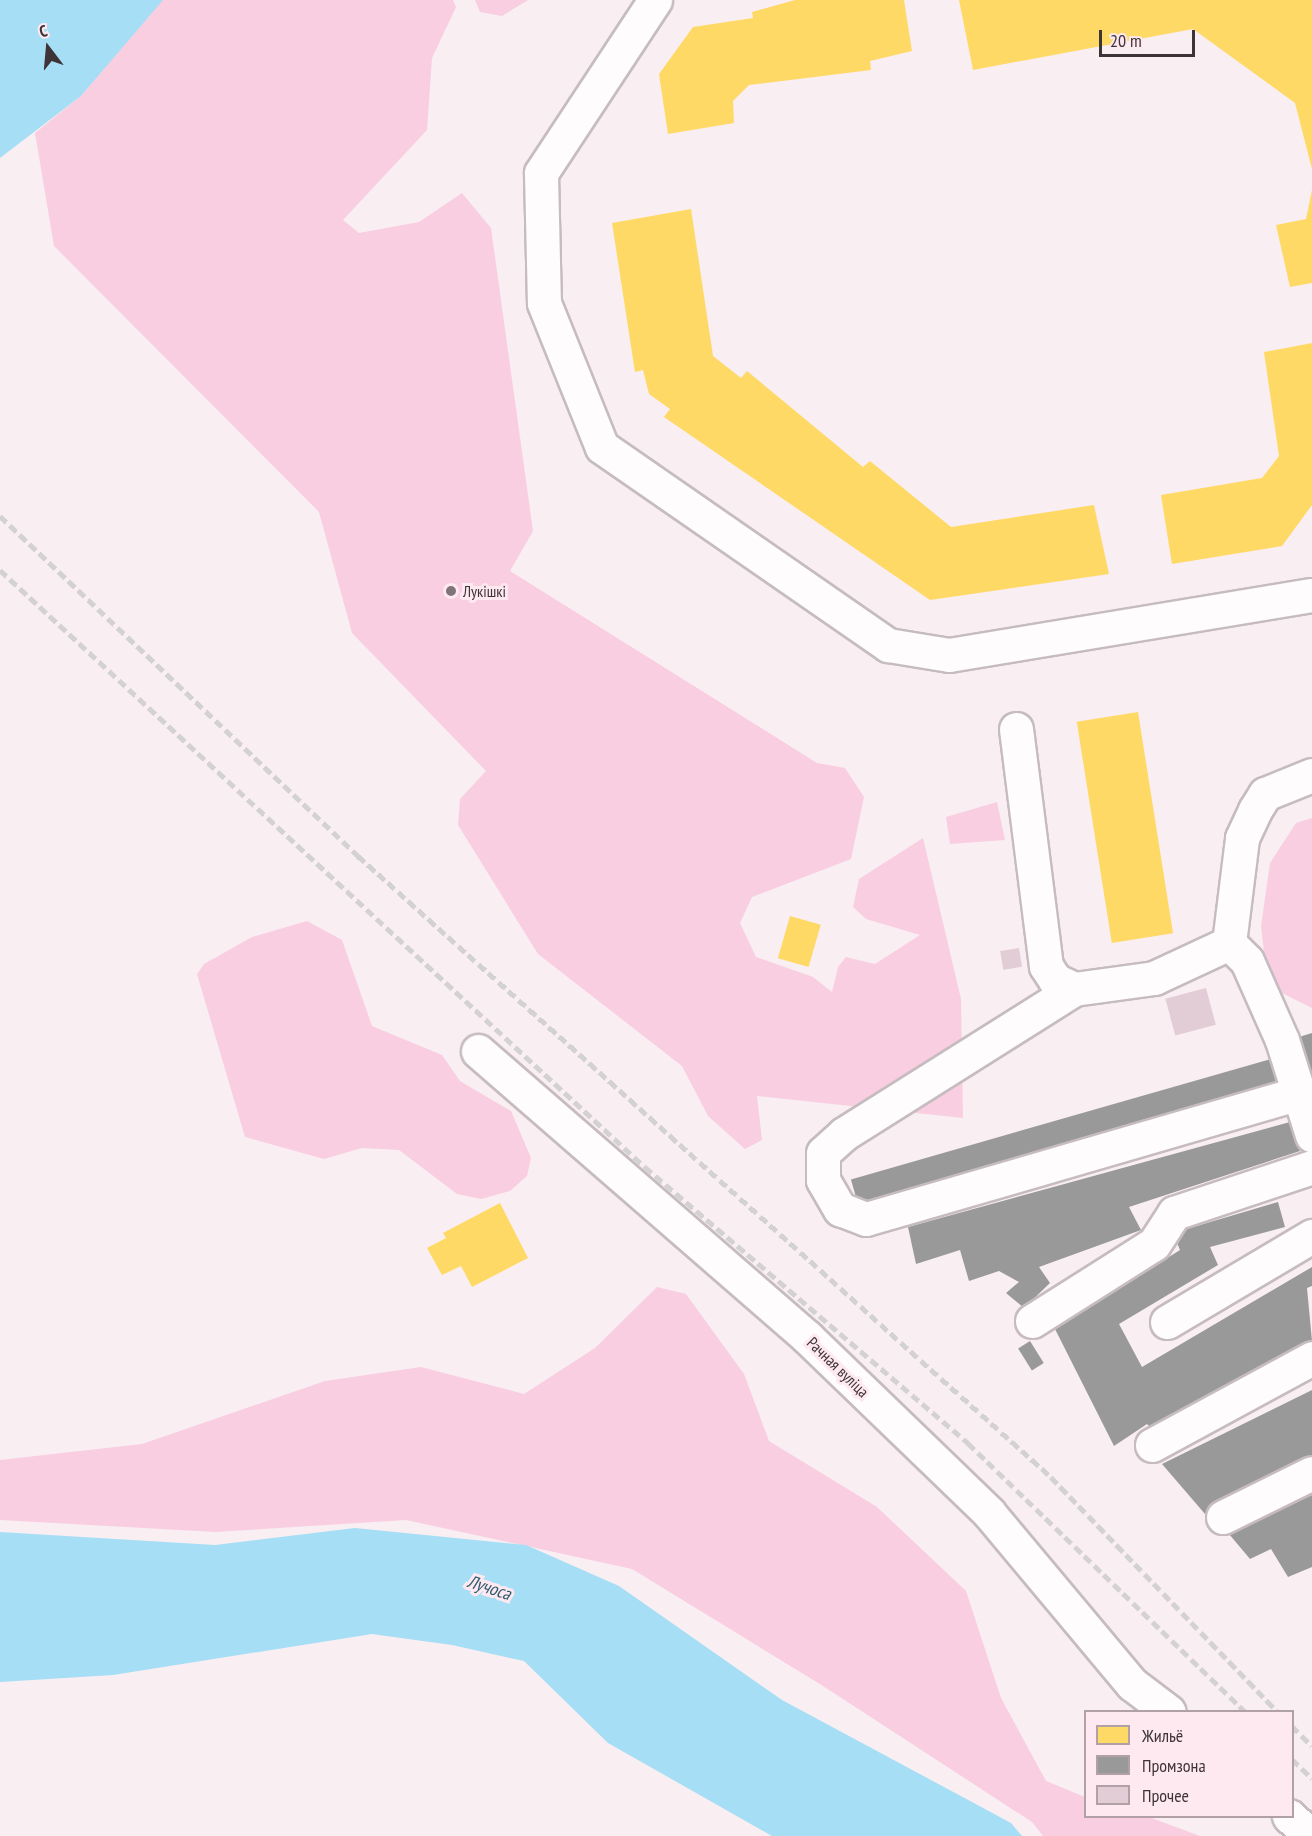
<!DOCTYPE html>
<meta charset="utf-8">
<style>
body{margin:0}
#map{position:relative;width:1312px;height:1836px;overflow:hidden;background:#f9eef2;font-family:"PT Sans Narrow",sans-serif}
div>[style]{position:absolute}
.green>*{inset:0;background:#f9cee0}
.water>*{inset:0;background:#a6def5}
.homes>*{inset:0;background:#ffd966;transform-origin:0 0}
.industry>*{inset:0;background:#999;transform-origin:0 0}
.building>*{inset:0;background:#e2ccd6;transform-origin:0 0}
.roads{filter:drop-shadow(2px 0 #c6bcc0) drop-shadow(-2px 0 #c6bcc0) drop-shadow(0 2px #c6bcc0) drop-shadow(0 -2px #c6bcc0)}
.minor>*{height:33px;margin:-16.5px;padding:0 16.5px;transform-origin:16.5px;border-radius:16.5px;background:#fefcfd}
.rail>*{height:4.5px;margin-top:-2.25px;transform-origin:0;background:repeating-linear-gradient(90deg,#d4d1d2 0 9px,transparent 0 13.5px)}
.dots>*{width:16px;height:16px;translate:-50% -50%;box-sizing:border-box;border:3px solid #fee9f1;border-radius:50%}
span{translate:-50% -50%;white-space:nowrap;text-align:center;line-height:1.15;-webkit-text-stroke:6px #fee9f1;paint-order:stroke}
.poi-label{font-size:16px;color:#3e3438}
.left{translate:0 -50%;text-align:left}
.street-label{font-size:16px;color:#3e3438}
.water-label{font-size:18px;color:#2d5c6d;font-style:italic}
.legend{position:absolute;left:1084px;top:1710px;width:210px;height:108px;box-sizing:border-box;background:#fee9f1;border:2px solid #b1a1a7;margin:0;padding:8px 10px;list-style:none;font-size:18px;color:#3e3438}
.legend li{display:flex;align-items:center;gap:12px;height:30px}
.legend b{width:30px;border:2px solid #b1a1a7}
.north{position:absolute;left:18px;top:18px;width:60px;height:60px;-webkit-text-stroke:4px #fee9f1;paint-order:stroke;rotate:344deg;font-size:16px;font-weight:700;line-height:24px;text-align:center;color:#3e3438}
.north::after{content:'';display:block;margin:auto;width:21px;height:27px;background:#3e3438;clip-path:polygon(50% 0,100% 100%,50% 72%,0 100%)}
.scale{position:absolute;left:1099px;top:30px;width:96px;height:27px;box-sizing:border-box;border:3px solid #3e3438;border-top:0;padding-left:8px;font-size:18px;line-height:21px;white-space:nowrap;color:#3e3438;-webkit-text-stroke:4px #fee9f1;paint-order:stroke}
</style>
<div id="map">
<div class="green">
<div style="clip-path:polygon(162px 0,453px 0,456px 7px,432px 58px,427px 130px,343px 220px,359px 233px,419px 222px,462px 193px,491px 228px,533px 531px,510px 571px,817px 763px,845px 768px,864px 797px,851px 859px,752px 897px,740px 923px,756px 957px,813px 977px,832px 992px,838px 967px,846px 957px,875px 964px,920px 935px,866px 919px,853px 907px,859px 879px,923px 838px,961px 999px,963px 1118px,757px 1096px,762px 1140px,745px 1149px,708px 1116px,682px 1066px,538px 954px,458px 825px,460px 799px,486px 771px,352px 633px,319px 512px,54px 246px,35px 133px,81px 96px)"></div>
<div style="clip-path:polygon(475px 0,528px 0,502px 16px,480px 12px)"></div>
<div style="clip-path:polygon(997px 802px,1005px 840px,950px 844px,946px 817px)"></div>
<div style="clip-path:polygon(1312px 818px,1312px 1008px,1268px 986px,1261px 926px,1270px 863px,1296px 823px)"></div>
<div style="clip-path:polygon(307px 921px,342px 940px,372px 1026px,442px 1055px,460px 1081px,511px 1111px,531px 1158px,527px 1176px,510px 1191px,481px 1199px,457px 1194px,399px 1150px,362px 1148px,324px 1159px,245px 1137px,197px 974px,204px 964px,252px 937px)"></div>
<div style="clip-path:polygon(657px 1287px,686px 1294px,744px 1374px,769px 1441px,877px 1507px,966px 1591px,1001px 1698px,1046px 1781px,1085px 1797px,1086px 1816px,1149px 1817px,1200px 1836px,1043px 1836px,1032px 1822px,823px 1686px,632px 1569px,406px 1520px,215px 1532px,0 1520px,0 1460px,142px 1444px,325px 1381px,421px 1367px,524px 1394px,595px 1348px)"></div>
</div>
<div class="water">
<div style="clip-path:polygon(0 0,163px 0,81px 96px,0 158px)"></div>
<div style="clip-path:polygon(355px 1528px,526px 1545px,619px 1586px,782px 1700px,1011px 1823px,1022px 1836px,772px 1836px,608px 1743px,524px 1661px,452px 1645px,372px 1634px,113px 1675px,0 1682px,0 1532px,215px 1545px)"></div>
</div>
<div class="homes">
<div style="clip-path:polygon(795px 0,904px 0,912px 51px,870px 61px,871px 70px,749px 85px,733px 101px,734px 123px,668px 134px,659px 74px,693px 27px,753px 18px,752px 12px)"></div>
<div style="clip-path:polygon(959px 0,1312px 0,1312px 169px,1295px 103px,1193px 29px,973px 70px)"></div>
<div style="clip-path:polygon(1312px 190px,1312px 283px,1290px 287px,1276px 225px,1306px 219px)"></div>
<div style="clip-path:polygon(691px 209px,713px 356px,741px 378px,747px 371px,863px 467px,870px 461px,951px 527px,1094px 505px,1109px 574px,930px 600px,664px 417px,670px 409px,649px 394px,643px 370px,635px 372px,612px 223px)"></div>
<div style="clip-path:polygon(1312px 343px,1312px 505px,1282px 546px,1172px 564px,1161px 495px,1262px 478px,1279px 456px,1264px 352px)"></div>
<div style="left:1138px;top:712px;width:224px;height:62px;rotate:81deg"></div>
<div style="left:790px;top:916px;width:32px;height:44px;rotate:16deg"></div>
<div style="clip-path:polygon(500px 1203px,528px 1258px,472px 1287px,461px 1266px,442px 1275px,427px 1248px,446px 1238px,443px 1233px)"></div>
</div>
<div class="industry">
<div style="clip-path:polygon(1312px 1033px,1312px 1080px,1311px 1080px,1299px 1037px)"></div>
<div style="left:1271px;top:1059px;width:35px;height:437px;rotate:74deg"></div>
<div style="clip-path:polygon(1290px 1122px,1300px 1151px,1129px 1207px,1141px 1230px,1039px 1267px,1050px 1283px,1024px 1308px,1006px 1293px,1019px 1282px,999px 1271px,969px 1281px,960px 1250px,916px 1264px,908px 1227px)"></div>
<div style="clip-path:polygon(1278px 1202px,1285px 1227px,1210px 1247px,1218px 1265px,1119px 1324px,1142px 1367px,1312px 1267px,1312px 1286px,1307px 1288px,1312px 1341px,1156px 1433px,1147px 1424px,1114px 1446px,1055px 1329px,1180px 1250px,1173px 1233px)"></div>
<div style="left:1030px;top:1341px;width:26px;height:14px;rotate:58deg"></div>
<div style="clip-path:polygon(1312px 1390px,1312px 1457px,1205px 1514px,1162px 1464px)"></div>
<div style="clip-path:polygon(1312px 1495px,1312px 1567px,1288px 1577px,1271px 1549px,1250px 1559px,1229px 1534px)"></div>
</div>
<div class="building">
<div style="left:1019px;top:948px;width:19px;height:19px;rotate:81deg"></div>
<div style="left:1206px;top:988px;width:38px;height:42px;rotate:75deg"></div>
</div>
<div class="roads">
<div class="minor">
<div style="left:655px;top:0;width:207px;rotate:123.4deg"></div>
<div style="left:541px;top:173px;width:130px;rotate:88.7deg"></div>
<div style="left:544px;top:303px;width:155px;rotate:68.1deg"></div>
<div style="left:602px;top:447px;width:348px;rotate:34.7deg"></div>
<div style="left:888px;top:645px;width:62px;rotate:9.3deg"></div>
<div style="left:949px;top:655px;width:368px;rotate:-9.4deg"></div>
<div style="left:1016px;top:729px;width:239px;rotate:82.8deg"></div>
<div style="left:1046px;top:966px;width:17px;rotate:57deg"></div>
<div style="left:1055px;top:980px;width:21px;rotate:25deg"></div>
<div style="left:1074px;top:989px;width:81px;rotate:-7.8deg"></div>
<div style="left:1154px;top:978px;width:83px;rotate:-25deg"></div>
<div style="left:1229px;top:943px;width:106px;rotate:-82.9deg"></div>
<div style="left:1242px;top:838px;width:31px;rotate:-65deg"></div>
<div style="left:1255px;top:810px;width:19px;rotate:-58deg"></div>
<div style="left:1265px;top:794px;width:51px;rotate:-22deg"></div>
<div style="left:1229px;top:943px;width:25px;rotate:45deg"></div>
<div style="left:1247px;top:961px;width:86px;rotate:66.1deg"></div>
<div style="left:1282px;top:1040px;width:100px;rotate:72.5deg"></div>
<div style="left:1074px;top:989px;width:272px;rotate:147.8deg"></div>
<div style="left:844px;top:1134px;width:28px;rotate:138deg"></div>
<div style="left:823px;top:1153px;width:27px;rotate:90deg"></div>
<div style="left:823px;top:1180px;width:34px;rotate:60deg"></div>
<div style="left:840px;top:1209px;width:28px;rotate:21deg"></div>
<div style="left:866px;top:1219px;width:451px;rotate:-16.2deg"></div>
<div style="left:478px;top:1051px;width:436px;rotate:41deg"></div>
<div style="left:807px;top:1337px;width:253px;rotate:44deg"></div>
<div style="left:989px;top:1513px;width:223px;rotate:50.1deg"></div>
<div style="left:1132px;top:1684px;width:46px;rotate:37.1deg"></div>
<div style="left:1032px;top:1321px;width:144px;rotate:-32.3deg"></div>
<div style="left:1154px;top:1244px;width:37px;rotate:-57deg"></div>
<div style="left:1174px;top:1213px;width:145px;rotate:-18.4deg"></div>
<div style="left:1167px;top:1322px;width:169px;rotate:-30.7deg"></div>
<div style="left:1152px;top:1445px;width:182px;rotate:-28.5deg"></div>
<div style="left:1223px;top:1517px;width:99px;rotate:-26.3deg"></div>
<div style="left:1289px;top:1816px;width:30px;rotate:42deg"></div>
</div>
</div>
<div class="rail">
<div style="left:0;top:516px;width:494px;rotate:43.5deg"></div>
<div style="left:358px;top:856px;width:931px;rotate:41.86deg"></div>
<div style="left:1051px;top:1477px;width:327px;rotate:46deg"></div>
<div style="left:0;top:570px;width:879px;rotate:42.79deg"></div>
<div style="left:645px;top:1167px;width:425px;rotate:40.5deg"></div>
<div style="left:968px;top:1443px;width:387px;rotate:44.1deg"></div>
<div style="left:1292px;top:1726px;width:28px;rotate:45deg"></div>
<div style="left:1292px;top:1759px;width:28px;rotate:44deg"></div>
</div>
<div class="dots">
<div style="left:451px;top:591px;background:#7f7579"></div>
</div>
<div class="poi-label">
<span class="left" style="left:463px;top:591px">Лукішкі</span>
</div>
<div class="street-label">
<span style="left:838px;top:1367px;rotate:44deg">Рачная вуліца</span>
</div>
<div class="water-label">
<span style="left:489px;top:1588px;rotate:18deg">Лучоса</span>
</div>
<ul class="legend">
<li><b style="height:16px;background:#ffd966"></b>Жильё</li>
<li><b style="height:16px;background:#999"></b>Промзона</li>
<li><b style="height:16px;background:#e2ccd6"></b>Прочее</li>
</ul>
<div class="north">С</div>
<div class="scale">20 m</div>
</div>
